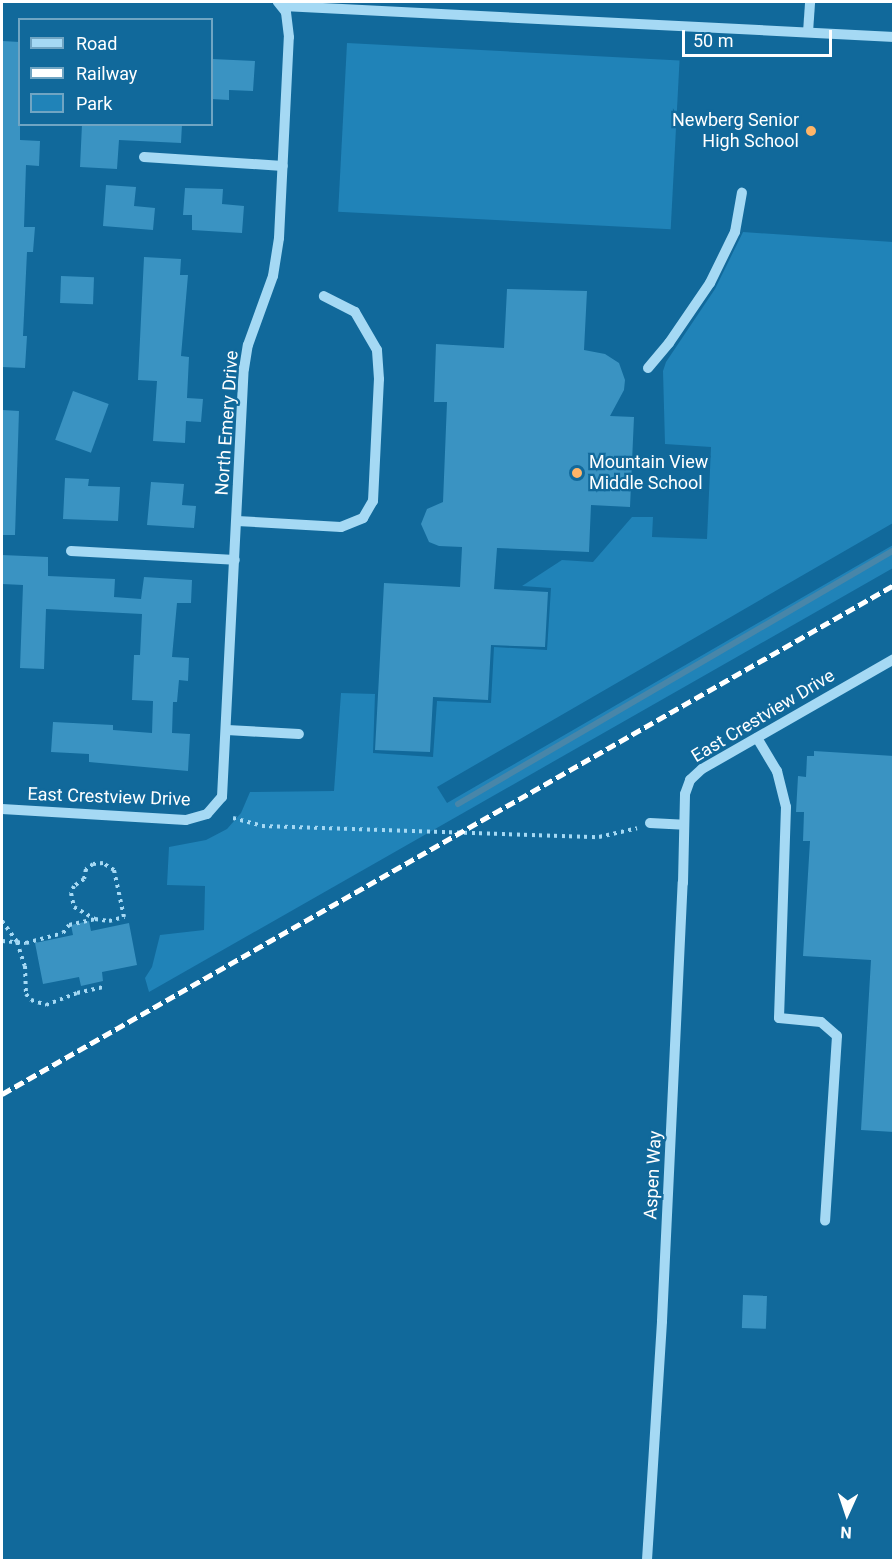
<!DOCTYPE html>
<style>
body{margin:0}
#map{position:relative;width:895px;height:1562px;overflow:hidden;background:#11699b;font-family:Roboto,sans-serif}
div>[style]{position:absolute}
.green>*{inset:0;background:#2083b8;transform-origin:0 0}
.stream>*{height:6px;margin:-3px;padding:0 3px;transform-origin:3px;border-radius:3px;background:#4886a9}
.building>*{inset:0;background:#3a93c2;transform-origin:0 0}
.path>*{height:4px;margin-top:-2px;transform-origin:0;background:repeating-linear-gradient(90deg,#a5d9f4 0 3px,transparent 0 7.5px)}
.minor>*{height:10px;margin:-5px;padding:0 5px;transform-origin:5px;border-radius:5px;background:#a5d9f4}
.rail>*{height:4.5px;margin-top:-2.25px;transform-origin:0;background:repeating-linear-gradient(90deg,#fff 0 10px,transparent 0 14.5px)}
.dots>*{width:16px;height:16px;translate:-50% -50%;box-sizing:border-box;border:3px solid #11699b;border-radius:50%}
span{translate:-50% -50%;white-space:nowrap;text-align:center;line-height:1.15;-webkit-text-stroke:4.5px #11699b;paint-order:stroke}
.poi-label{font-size:18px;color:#fff}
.right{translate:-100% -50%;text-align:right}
.left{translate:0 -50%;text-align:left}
.street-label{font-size:18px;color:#fff}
.frame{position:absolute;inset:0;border:3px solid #fff;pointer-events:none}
.legend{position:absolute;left:18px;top:18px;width:195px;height:108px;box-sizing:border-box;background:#11699b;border:2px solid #70a5c3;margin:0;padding:8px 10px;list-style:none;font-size:18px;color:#fff}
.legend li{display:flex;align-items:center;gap:12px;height:30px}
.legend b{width:30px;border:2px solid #70a5c3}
.north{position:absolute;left:817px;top:1484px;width:60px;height:60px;-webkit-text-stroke:4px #11699b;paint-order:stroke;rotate:183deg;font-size:16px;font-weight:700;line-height:24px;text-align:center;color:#fff}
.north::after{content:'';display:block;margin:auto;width:21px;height:27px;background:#fff;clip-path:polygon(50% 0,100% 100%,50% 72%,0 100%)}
.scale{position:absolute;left:682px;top:30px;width:150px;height:27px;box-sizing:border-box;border:3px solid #fff;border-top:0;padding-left:8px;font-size:18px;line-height:21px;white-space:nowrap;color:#fff;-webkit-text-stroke:4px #11699b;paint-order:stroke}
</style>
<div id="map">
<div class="green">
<div style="left:347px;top:43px;width:333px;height:169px;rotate:3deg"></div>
<div style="clip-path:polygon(743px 232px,893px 242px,893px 523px,437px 787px,447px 803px,893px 545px,893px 568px,149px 992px,145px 978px,152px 967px,160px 935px,204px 930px,205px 886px,167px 885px,169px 847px,206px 840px,227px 829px,241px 813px,250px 792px,334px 791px,341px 693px,375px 694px,373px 753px,433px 757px,437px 701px,491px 703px,494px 647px,547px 650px,551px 588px,522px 586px,562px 560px,593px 562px,632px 517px,653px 517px,652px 537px,707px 539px,711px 447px,665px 444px,663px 371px,666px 362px,715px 289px)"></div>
</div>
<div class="stream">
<div style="left:458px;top:804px;width:505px;rotate:-30.22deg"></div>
</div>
<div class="building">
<div style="clip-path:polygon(2px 41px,20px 42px,20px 140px,40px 141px,39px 166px,26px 165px,24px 227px,35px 227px,33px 252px,27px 252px,23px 336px,27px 336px,25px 368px,2px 367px)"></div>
<div style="clip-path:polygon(212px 59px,255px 61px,253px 91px,229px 90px,229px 100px,212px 99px)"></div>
<div style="clip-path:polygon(82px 124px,182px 124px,181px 143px,119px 140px,117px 169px,80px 167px)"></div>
<div style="clip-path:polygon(106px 185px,136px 187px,134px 206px,155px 208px,153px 230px,103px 226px)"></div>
<div style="clip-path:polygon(185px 188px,223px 189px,222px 204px,244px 206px,242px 233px,192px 230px,192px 215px,183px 215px)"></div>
<div style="clip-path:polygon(144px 257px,181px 259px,180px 275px,188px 275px,181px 356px,189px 357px,187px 398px,203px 399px,201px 422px,186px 421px,185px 443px,153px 441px,157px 381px,138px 380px)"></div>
<div style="left:61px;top:276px;width:33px;height:27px;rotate:2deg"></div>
<div style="clip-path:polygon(507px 289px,587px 291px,584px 350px,605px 354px,619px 363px,625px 380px,624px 390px,610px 416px,634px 417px,630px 507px,591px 505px,589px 552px,497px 548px,494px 589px,548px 592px,545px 647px,491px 645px,488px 700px,433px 697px,430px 752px,375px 750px,384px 583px,460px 587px,462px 547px,439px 546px,429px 542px,421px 524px,427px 509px,443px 502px,447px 402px,434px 402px,436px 344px,504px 348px)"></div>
<div style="left:73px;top:391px;width:38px;height:52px;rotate:20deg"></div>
<div style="clip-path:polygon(2px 410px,19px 411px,15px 535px,2px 535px)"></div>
<div style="clip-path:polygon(65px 478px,89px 479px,88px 486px,120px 487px,118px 521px,63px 519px)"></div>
<div style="clip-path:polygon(151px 482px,184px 484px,182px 505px,196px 506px,194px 528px,147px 525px)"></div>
<div style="clip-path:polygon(2px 555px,48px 557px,48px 576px,115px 579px,114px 597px,141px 599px,144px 577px,192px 580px,191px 603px,177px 603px,172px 657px,189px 658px,188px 681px,179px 680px,177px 702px,173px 702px,172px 733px,190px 734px,188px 771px,89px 762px,89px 754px,51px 752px,53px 722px,113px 725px,113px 730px,152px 733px,153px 701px,132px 700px,134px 655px,140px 655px,142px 614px,46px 609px,44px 669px,20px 668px,23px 585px,2px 584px)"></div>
<div style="clip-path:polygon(814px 751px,894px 756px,894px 1132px,861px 1130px,871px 960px,803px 956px,810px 841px,803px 841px,804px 812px,796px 812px,798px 776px,806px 777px,807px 756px,814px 756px)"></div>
<div style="clip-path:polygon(89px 921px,91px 931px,129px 923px,137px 965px,102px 972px,103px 981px,81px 986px,79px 977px,43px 984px,35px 943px,73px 935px,71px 925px)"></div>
<div style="left:743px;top:1295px;width:24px;height:33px;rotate:2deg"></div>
</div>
<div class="path">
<div style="left:233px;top:818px;width:30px;rotate:15deg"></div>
<div style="left:262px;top:826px;width:337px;rotate:1.9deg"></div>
<div style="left:599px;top:837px;width:39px;rotate:-13deg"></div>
<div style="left:2px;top:921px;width:26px;rotate:54deg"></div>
<div style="left:17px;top:942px;width:25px;rotate:72deg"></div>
<div style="left:25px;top:966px;width:28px;rotate:88deg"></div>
<div style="left:26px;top:994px;width:8px;rotate:50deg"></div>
<div style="left:31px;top:1000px;width:16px;rotate:18deg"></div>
<div style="left:46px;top:1005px;width:33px;rotate:-21deg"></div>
<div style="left:77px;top:993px;width:27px;rotate:-13deg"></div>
<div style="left:2px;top:941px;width:24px;rotate:5deg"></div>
<div style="left:26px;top:943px;width:38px;rotate:-15deg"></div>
<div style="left:63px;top:933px;width:10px;rotate:-53deg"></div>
<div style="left:69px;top:925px;width:27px;rotate:-13deg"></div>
<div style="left:95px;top:919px;width:14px;rotate:8deg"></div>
<div style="left:109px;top:921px;width:16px;rotate:-15deg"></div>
<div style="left:124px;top:917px;width:48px;rotate:-102deg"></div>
<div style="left:114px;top:870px;width:13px;rotate:-148deg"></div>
<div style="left:103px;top:863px;width:10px;rotate:174deg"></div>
<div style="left:93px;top:864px;width:9px;rotate:144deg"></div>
<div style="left:86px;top:869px;width:10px;rotate:101deg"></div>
<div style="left:84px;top:879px;width:12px;rotate:145deg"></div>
<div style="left:74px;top:886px;width:8px;rotate:113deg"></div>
<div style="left:71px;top:893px;width:14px;rotate:78deg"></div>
<div style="left:74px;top:907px;width:24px;rotate:30deg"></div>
</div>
<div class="minor">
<div style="left:283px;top:6px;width:612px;rotate:2.9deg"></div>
<div style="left:808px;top:32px;width:30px;rotate:-86deg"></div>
<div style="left:144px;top:157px;width:139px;rotate:3.7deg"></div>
<div style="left:648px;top:368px;width:33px;rotate:-50deg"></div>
<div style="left:669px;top:343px;width:73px;rotate:-55.7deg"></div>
<div style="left:710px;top:283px;width:57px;rotate:-63.9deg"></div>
<div style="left:735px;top:232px;width:40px;rotate:-80deg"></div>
<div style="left:237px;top:521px;width:104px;rotate:3.3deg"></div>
<div style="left:341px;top:527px;width:24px;rotate:-22deg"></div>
<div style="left:363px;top:518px;width:20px;rotate:-60deg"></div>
<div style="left:373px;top:501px;width:122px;rotate:-87.2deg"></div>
<div style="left:379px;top:379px;width:29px;rotate:-94deg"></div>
<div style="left:377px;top:350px;width:44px;rotate:-120.1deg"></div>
<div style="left:355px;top:312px;width:35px;rotate:-153deg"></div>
<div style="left:71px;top:551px;width:164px;rotate:3.1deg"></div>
<div style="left:227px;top:730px;width:72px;rotate:3.2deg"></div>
<div style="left:757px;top:738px;width:39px;rotate:59deg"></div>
<div style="left:777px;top:771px;width:37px;rotate:76deg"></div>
<div style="left:786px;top:807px;width:211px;rotate:91.9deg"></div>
<div style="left:779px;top:1018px;width:42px;rotate:5.4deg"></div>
<div style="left:821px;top:1022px;width:21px;rotate:41deg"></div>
<div style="left:837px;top:1036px;width:185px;rotate:93.7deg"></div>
<div style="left:2px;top:809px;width:184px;rotate:3.4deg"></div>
<div style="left:186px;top:820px;width:22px;rotate:-16deg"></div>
<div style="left:207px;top:814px;width:23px;rotate:-49deg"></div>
<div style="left:222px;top:797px;width:429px;rotate:-87.1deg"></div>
<div style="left:244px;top:369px;width:24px;rotate:-81deg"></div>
<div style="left:248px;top:345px;width:73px;rotate:-70.1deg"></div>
<div style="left:273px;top:276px;width:38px;rotate:-81deg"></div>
<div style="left:279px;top:238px;width:201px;rotate:-87.2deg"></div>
<div style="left:289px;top:37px;width:25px;rotate:-97deg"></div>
<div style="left:286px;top:12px;width:13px;rotate:-129deg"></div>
<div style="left:650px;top:823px;width:34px;rotate:3deg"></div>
<div style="left:647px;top:1560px;width:239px;rotate:-86.4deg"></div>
<div style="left:662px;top:1321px;width:439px;rotate:-87.3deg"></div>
<div style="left:683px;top:883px;width:89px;rotate:-88.7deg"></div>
<div style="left:685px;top:794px;width:15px;rotate:-70deg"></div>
<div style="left:690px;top:780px;width:16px;rotate:-43deg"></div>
<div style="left:702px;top:769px;width:221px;rotate:-29.8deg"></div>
</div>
<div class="rail">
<div style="left:2px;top:1094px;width:1027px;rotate:-29.71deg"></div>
</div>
<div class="dots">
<div style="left:811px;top:131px;background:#ffb568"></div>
<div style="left:577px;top:473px;background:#ffb568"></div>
</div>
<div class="poi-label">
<span class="right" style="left:799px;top:131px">Newberg Senior<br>High School</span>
<span class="left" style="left:589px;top:473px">Mountain View<br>Middle School</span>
</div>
<div class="street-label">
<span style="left:227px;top:423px;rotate:-86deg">North Emery Drive</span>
<span style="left:763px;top:716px;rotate:-31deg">East Crestview Drive</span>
<span style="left:109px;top:797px;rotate:2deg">East Crestview Drive</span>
<span style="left:653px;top:1175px;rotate:-87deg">Aspen Way</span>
</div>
<div class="frame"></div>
<ul class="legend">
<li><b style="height:8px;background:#a5d9f4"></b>Road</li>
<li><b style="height:8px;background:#fff"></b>Railway</li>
<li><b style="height:16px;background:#2083b8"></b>Park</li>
</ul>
<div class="north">N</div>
<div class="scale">50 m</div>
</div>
